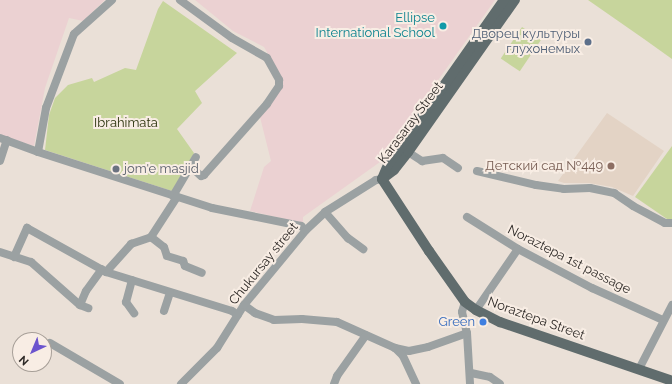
<!DOCTYPE html>
<meta charset="utf-8">
<style>
body{margin:0}
#map{position:relative;width:672px;height:384px;overflow:hidden;background:#eae0d7;font-family:Raleway,sans-serif}
div>[style]{position:absolute}
.built>*{inset:0;background:#e3d3c5}
.industrial>*{inset:0;background:#ebd1d2}
.green>*{inset:0;background:#c7d59c;transform-origin:0 0}
.minor>*{height:8px;margin:-4px;padding:0 4px;transform-origin:4px;border-radius:4px;background:#9ba1a2}
.major>*{height:10px;margin:-5px;padding:0 5px;transform-origin:5px;border-radius:5px;background:#606c6d}
.dots>*{width:11px;height:11px;translate:-50% -50%;box-sizing:border-box;border:2px solid #f8ede4;border-radius:50%}
span{translate:-50% -50%;white-space:nowrap;text-align:center;line-height:1.15;-webkit-text-stroke:4px #f8ede4;paint-order:stroke}
.culture-label{font-size:13px;color:#0d838f}
.right{translate:-100% -50%;text-align:right}
.service-label{font-size:13px;color:#4e5e75}
.park-label{font-size:13px;color:#2b330d}
.street-label{font-size:13px;color:#2d2926}
.education-label{font-size:13px;color:#785e54}
.worship-label{font-size:13px;color:#5b616d}
.left{translate:0 -50%;text-align:left}
.shop-label{font-size:13px;color:#366cbe}
.north{position:absolute;left:12px;top:332px;width:40px;height:40px;box-sizing:border-box;background:#f8ede4;border:1px solid #a79f98;border-radius:50%;rotate:224deg;font-size:11px;font-weight:700;line-height:16px;text-align:center;color:#2d2926}
.north::after{content:'';display:block;margin:auto;width:14px;height:18px;background:#6c54ce;clip-path:polygon(50% 0,100% 100%,50% 72%,0 100%)}
</style>
<div id="map">
<div class="built">
<div style="clip-path:polygon(607px 113px,664px 151px,633px 196px,612px 187px,589px 183px,564px 183px,558px 181px)"></div>
</div>
<div class="industrial">
<div style="clip-path:polygon(0 0,105px 0,83px 21px,69px 18px,45px 88px,34px 146px,0 135px)"></div>
<div style="clip-path:polygon(195px 0,495px 0,380px 162px,303px 217px,303px 223px,250px 211px,264px 167px,271px 161px,260px 117px,283px 84px,272px 61px,264px 47px,233px 31px)"></div>
</div>
<div class="green">
<div style="clip-path:polygon(588px 0,672px 0,672px 59px,644px 39px)"></div>
<div style="clip-path:polygon(163px 1px,237px 53px,195px 91px,202px 103px,177px 129px,194px 153px,172px 191px,45px 150px,49px 115px,55px 98px,68px 85px,92px 78px,94px 82px,125px 68px,136px 70px,158px 9px)"></div>
<div style="left:522px;top:27px;width:23px;height:38px;rotate:34deg"></div>
<div style="clip-path:polygon(672px 146px,672px 219px,667px 219px,635px 197px)"></div>
</div>
<div class="minor">
<div style="left:180px;top:0;width:64px;rotate:36.2deg"></div>
<div style="left:232px;top:38px;width:40px;rotate:29.7deg"></div>
<div style="left:267px;top:58px;width:25px;rotate:61deg"></div>
<div style="left:279px;top:80px;width:6px;rotate:90deg"></div>
<div style="left:279px;top:86px;width:22px;rotate:124deg"></div>
<div style="left:267px;top:104px;width:95px;rotate:131.6deg"></div>
<div style="left:204px;top:175px;width:3px;rotate:162deg"></div>
<div style="left:201px;top:176px;width:13px;rotate:-138deg"></div>
<div style="left:0;top:138px;width:40px;rotate:20.2deg"></div>
<div style="left:38px;top:152px;width:183px;rotate:17.8deg"></div>
<div style="left:212px;top:208px;width:91px;rotate:11.4deg"></div>
<div style="left:301px;top:226px;width:6px;rotate:39deg"></div>
<div style="left:38px;top:152px;width:45px;rotate:-79.7deg"></div>
<div style="left:46px;top:108px;width:79px;rotate:-69.3deg"></div>
<div style="left:74px;top:34px;width:51px;rotate:-41.8deg"></div>
<div style="left:408px;top:152px;width:17px;rotate:33deg"></div>
<div style="left:422px;top:161px;width:21px;rotate:-8deg"></div>
<div style="left:443px;top:158px;width:18px;rotate:34deg"></div>
<div style="left:0;top:161px;width:22px;rotate:-72deg"></div>
<div style="left:477px;top:171px;width:61px;rotate:13.3deg"></div>
<div style="left:536px;top:185px;width:28px;rotate:8deg"></div>
<div style="left:564px;top:189px;width:26px;rotate:-2deg"></div>
<div style="left:590px;top:188px;width:25px;rotate:12deg"></div>
<div style="left:614px;top:193px;width:23px;rotate:34deg"></div>
<div style="left:633px;top:206px;width:36px;rotate:28deg"></div>
<div style="left:665px;top:223px;width:7px"></div>
<div style="left:173px;top:196px;width:45px;rotate:-59.5deg"></div>
<div style="left:325px;top:212px;width:35px;rotate:49deg"></div>
<div style="left:348px;top:238px;width:19px;rotate:36deg"></div>
<div style="left:467px;top:217px;width:60px;rotate:32.1deg"></div>
<div style="left:518px;top:249px;width:84px;rotate:27.8deg"></div>
<div style="left:592px;top:288px;width:78px;rotate:24.3deg"></div>
<div style="left:151px;top:237px;width:16px;rotate:38deg"></div>
<div style="left:164px;top:247px;width:9px;rotate:72deg"></div>
<div style="left:167px;top:256px;width:17px;rotate:17deg"></div>
<div style="left:183px;top:261px;width:5px;rotate:68deg"></div>
<div style="left:185px;top:266px;width:18px;rotate:22deg"></div>
<div style="left:0;top:252px;width:33px;rotate:18deg"></div>
<div style="left:31px;top:262px;width:65px;rotate:41.3deg"></div>
<div style="left:80px;top:305px;width:9px;rotate:21deg"></div>
<div style="left:14px;top:257px;width:32px;rotate:-66deg"></div>
<div style="left:27px;top:228px;width:90px;rotate:29.1deg"></div>
<div style="left:106px;top:272px;width:132px;rotate:17.2deg"></div>
<div style="left:232px;top:311px;width:7px;rotate:34deg"></div>
<div style="left:106px;top:272px;width:38px;rotate:-48deg"></div>
<div style="left:131px;top:244px;width:21px;rotate:-19deg"></div>
<div style="left:151px;top:237px;width:48px;rotate:-57deg"></div>
<div style="left:132px;top:280px;width:23px;rotate:105deg"></div>
<div style="left:126px;top:302px;width:14px;rotate:54deg"></div>
<div style="left:465px;top:302px;width:10px;rotate:107deg"></div>
<div style="left:462px;top:312px;width:22px;rotate:77deg"></div>
<div style="left:467px;top:333px;width:51px;rotate:86.6deg"></div>
<div style="left:80px;top:305px;width:15px;rotate:-67deg"></div>
<div style="left:86px;top:291px;width:27px;rotate:-54deg"></div>
<div style="left:244px;top:305px;width:14px;rotate:36deg"></div>
<div style="left:255px;top:313px;width:20px;rotate:20deg"></div>
<div style="left:274px;top:320px;width:28px;rotate:-2deg"></div>
<div style="left:302px;top:319px;width:35px;rotate:5deg"></div>
<div style="left:337px;top:322px;width:64px;rotate:24.1deg"></div>
<div style="left:395px;top:348px;width:14px;rotate:12deg"></div>
<div style="left:409px;top:351px;width:19px;rotate:-12deg"></div>
<div style="left:428px;top:347px;width:41px;rotate:-19.7deg"></div>
<div style="left:476px;top:310px;width:74px;rotate:-55.5deg"></div>
<div style="left:164px;top:311px;width:19px;rotate:-72deg"></div>
<div style="left:50px;top:343px;width:81px;rotate:30.4deg"></div>
<div style="left:395px;top:348px;width:11px;rotate:45deg"></div>
<div style="left:403px;top:356px;width:31px;rotate:65deg"></div>
<div style="left:639px;top:369px;width:72px;rotate:-62.7deg"></div>
<div style="left:471px;top:373px;width:19px;rotate:12deg"></div>
<div style="left:490px;top:377px;width:12px;rotate:35deg"></div>
<div style="left:181px;top:384px;width:51px;rotate:-45deg"></div>
<div style="left:217px;top:348px;width:51px;rotate:-57.9deg"></div>
<div style="left:244px;top:305px;width:97px;rotate:-50.4deg"></div>
<div style="left:306px;top:230px;width:26px;rotate:-43deg"></div>
<div style="left:325px;top:212px;width:60px;rotate:-32.1deg"></div>
<div style="left:376px;top:180px;width:6px;rotate:-9deg"></div>
<div style="left:334px;top:384px;width:9px;rotate:-69deg"></div>
<div style="left:337px;top:376px;width:50px;rotate:-54.7deg"></div>
</div>
<div class="major">
<div style="left:382px;top:179px;width:86px;rotate:56.9deg"></div>
<div style="left:429px;top:251px;width:62px;rotate:54.8deg"></div>
<div style="left:465px;top:302px;width:14px;rotate:36deg"></div>
<div style="left:476px;top:310px;width:27px;rotate:27deg"></div>
<div style="left:500px;top:322px;width:182px;rotate:18.9deg"></div>
<div style="left:382px;top:179px;width:15px;rotate:-37deg"></div>
<div style="left:394px;top:170px;width:23px;rotate:-52deg"></div>
<div style="left:408px;top:152px;width:186px;rotate:-54.9deg"></div>
<div style="left:382px;top:179px;width:15px;rotate:-67deg"></div>
<div style="left:388px;top:165px;width:202px;rotate:-54.9deg"></div>
</div>
<div class="dots">
<div style="left:443px;top:26px;background:#0f9aa8"></div>
<div style="left:588px;top:42px;background:#5c6f8a"></div>
<div style="left:611px;top:166px;background:#8d6e63"></div>
<div style="left:116px;top:169px;background:#6b7280"></div>
<div style="left:483px;top:322px;background:#3f7fe0"></div>
</div>
<div class="culture-label">
<span class="right" style="left:435px;top:26px">Ellipse<br>International School</span>
</div>
<div class="service-label">
<span class="right" style="left:580px;top:42px">Дворец культуры<br>глухонемых</span>
</div>
<div class="park-label">
<span style="left:126px;top:123px">Ibrahimаta</span>
</div>
<div class="street-label">
<span style="left:411px;top:123px;rotate:-53deg">Karasaray Street</span>
<span style="left:569px;top:260px;rotate:27deg">Noraztepa 1st passage</span>
<span style="left:264px;top:264px;rotate:-51deg">Chukursay street</span>
<span style="left:536px;top:319px;rotate:20deg">Noraztepa Street</span>
</div>
<div class="education-label">
<span class="right" style="left:603px;top:166px">Детский сад №449</span>
</div>
<div class="worship-label">
<span class="left" style="left:124px;top:169px">jom'e masjid</span>
</div>
<div class="shop-label">
<span class="right" style="left:475px;top:322px">Green</span>
</div>
<div class="north">N</div>
</div>
